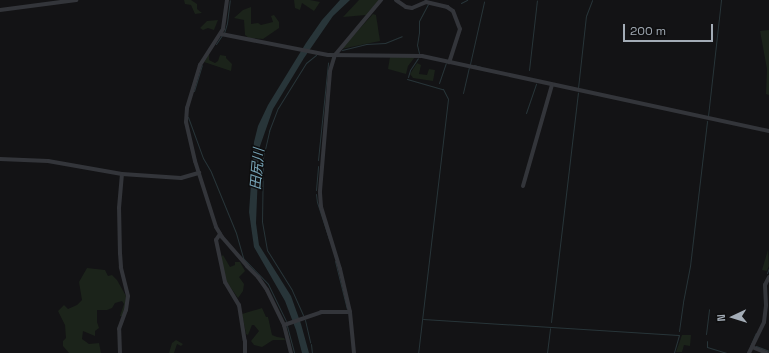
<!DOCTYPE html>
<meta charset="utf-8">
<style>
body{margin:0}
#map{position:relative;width:769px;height:353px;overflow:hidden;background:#131315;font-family:"Space Grotesk","Noto Sans JP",sans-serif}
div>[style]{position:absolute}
.green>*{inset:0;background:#1b231a}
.water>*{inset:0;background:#283539}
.stream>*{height:1px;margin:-0.5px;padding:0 0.5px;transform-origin:0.5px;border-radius:0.5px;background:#283539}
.minor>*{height:4px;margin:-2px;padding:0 2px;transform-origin:2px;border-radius:2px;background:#33353a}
span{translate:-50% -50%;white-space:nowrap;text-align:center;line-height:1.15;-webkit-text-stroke:3px #0e0e0f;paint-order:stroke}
.water-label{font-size:14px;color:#76a3b5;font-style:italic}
.north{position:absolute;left:713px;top:297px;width:40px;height:40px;-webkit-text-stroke:3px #0e0e0f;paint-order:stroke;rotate:266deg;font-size:11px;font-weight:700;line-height:16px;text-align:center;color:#a3acb6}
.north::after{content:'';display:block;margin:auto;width:14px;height:18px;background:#a3acb6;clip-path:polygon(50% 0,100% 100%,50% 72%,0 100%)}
.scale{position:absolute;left:623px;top:24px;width:90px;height:18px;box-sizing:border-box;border:2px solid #a3acb6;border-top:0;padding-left:5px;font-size:12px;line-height:14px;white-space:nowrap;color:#a3acb6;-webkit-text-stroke:3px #0e0e0f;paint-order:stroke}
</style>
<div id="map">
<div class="green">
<div style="clip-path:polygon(184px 0,191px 0,197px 4px,197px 9px,202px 13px,195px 14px,191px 5px,185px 4px)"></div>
<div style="clip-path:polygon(294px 0,310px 0,320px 2px,314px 11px,302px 3px,300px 10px,295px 8px)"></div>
<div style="clip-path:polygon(359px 0,379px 0,366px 15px,343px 17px)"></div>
<div style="clip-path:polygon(251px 7px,251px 24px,258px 23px,261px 25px,273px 22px,271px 16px,274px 15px,279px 22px,279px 28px,263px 39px,249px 38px,245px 35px,244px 20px,234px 18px,243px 10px)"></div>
<div style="clip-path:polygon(373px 14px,376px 15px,380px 41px,341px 49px)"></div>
<div style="clip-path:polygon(218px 20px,214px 30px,208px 28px,203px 30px,200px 28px,207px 21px)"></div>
<div style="clip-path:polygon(769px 30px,769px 95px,766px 94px,767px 69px,760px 31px)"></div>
<div style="clip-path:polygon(209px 54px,209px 60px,215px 63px,218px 61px,220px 55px,226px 56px,226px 58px,232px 64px,231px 71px,204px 62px)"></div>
<div style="clip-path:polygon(390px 57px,415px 57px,408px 66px,406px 74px,388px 69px)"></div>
<div style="clip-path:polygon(417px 63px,421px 65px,419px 74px,427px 75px,429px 69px,435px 70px,433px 81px,413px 78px,410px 74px)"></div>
<div style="clip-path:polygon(768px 250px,769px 266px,767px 271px,762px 270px)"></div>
<div style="clip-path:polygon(223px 255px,230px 267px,235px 265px,235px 262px,240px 262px,245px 271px,239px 277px,244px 284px,243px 291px,238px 298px,226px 281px,221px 257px)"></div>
<div style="clip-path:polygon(87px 268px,105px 270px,108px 276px,112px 275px,117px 280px,126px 296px,125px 309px,122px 316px,120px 316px,124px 304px,122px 301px,115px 303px,112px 308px,107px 310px,97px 310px,97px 322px,99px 328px,95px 331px,95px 336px,83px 331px,82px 339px,89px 344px,99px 343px,101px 353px,69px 353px,63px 346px,63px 341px,66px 338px,65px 325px,58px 311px,64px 305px,68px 309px,77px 305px,82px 300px,79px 282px)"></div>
<div style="clip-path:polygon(262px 308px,266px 317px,268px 317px,272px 335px,277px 337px,284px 338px,285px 340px,273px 340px,262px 347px,254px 345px,251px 341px,259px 331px,254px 325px,252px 325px,248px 335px,246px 334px,242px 314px)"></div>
<div style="clip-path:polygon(682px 335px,691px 335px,690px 346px,684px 345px,682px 352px,676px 352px)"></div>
<div style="clip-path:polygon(176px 340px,183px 344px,181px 346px,177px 344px,174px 353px,169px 353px,172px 343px)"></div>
</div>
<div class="water">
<div style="clip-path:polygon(340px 0,350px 0,333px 16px,304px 58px,273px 109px,259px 149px,256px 223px,259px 245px,291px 296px,301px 324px,309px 353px,302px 353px,296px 330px,285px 301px,254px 247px,249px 212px,254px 142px,258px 126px,268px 105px,306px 43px,322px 20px)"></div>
</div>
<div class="stream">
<div style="left:461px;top:3px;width:7px;rotate:-27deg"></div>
<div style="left:224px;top:33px;width:10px;rotate:-73deg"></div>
<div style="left:227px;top:23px;width:23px;rotate:-83deg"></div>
<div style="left:216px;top:44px;width:11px;rotate:-56deg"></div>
<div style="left:342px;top:50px;width:25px;rotate:-14deg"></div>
<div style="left:366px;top:44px;width:19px;rotate:-3deg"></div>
<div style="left:385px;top:43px;width:18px;rotate:-22deg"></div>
<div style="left:419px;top:53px;width:8px;rotate:-104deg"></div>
<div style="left:417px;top:45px;width:12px;rotate:-81deg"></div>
<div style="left:419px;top:33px;width:12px;rotate:-90deg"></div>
<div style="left:419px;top:21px;width:19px;rotate:-62deg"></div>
<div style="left:470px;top:64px;width:64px;rotate:-77.3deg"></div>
<div style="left:474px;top:65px;width:7px;rotate:16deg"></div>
<div style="left:529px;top:70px;width:70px;rotate:-83.5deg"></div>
<div style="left:408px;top:77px;width:7px;rotate:-74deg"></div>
<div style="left:410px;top:70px;width:14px;rotate:-56deg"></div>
<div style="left:407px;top:79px;width:37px;rotate:16deg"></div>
<div style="left:443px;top:89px;width:11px;rotate:63deg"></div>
<div style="left:448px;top:99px;width:256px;rotate:96.7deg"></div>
<div style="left:439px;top:83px;width:21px;rotate:-71deg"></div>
<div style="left:578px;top:88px;width:72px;rotate:-83.7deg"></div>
<div style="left:586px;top:16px;width:17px;rotate:-69deg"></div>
<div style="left:194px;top:91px;width:27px;rotate:-73deg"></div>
<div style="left:463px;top:93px;width:26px;rotate:-77deg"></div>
<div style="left:526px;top:113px;width:31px;rotate:-71deg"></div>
<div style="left:708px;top:116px;width:117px;rotate:-83.6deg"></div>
<div style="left:188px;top:117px;width:44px;rotate:69.9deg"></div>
<div style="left:203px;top:158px;width:16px;rotate:60deg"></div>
<div style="left:211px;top:172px;width:66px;rotate:67.7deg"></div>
<div style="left:236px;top:233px;width:26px;rotate:74deg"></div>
<div style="left:243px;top:258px;width:36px;rotate:46deg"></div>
<div style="left:268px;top:284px;width:41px;rotate:64.1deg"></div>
<div style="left:318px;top:160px;width:98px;rotate:-84.1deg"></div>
<div style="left:316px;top:190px;width:24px;rotate:-85deg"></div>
<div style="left:316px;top:194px;width:8px;rotate:83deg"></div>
<div style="left:317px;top:202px;width:40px;rotate:72deg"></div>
<div style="left:335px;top:261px;width:49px;rotate:76deg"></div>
<div style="left:767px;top:273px;width:5px;rotate:-68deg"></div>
<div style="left:303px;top:315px;width:27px;rotate:-114deg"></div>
<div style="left:292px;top:290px;width:47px;rotate:-122deg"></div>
<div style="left:267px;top:250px;width:28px;rotate:-100deg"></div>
<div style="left:262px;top:222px;width:64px;rotate:-89.1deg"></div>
<div style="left:263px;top:158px;width:28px;rotate:-77deg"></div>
<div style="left:269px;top:131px;width:25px;rotate:-69deg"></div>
<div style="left:278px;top:108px;width:53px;rotate:-58.1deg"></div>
<div style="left:306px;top:63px;width:13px;rotate:-39deg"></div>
<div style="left:423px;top:319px;width:256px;rotate:3.6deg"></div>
<div style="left:679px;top:335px;width:19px;rotate:106deg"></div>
<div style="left:305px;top:320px;width:23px;rotate:77deg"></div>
<div style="left:551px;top:322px;width:231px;rotate:-83.3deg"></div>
<div style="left:287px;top:326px;width:28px;rotate:75deg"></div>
<div style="left:679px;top:331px;width:29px;rotate:-82deg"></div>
<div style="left:683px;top:302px;width:37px;rotate:-79deg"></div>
<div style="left:690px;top:266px;width:146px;rotate:-83.3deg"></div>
<div style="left:706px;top:334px;width:25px;rotate:-83deg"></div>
<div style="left:707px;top:341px;width:6px;rotate:90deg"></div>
<div style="left:707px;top:347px;width:21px;rotate:17deg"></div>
<div style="left:311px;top:344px;width:9px;rotate:84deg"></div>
<div style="left:751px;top:344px;width:12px;rotate:-66deg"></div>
<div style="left:756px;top:346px;width:14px;rotate:21deg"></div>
<div style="left:547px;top:353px;width:25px;rotate:-83deg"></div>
</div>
<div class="minor">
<div style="left:227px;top:0;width:29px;rotate:98deg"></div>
<div style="left:223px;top:29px;width:43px;rotate:122.6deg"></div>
<div style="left:200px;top:65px;width:45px;rotate:106.8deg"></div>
<div style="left:187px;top:108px;width:14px;rotate:94deg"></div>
<div style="left:186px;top:122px;width:40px;rotate:77deg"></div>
<div style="left:195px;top:161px;width:69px;rotate:72.3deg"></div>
<div style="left:216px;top:227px;width:12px;rotate:59deg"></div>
<div style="left:222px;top:237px;width:38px;rotate:49deg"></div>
<div style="left:247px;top:266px;width:16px;rotate:45deg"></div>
<div style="left:258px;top:277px;width:16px;rotate:55deg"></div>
<div style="left:267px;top:290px;width:39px;rotate:64deg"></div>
<div style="left:284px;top:325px;width:29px;rotate:76deg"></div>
<div style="left:396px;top:0;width:12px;rotate:35deg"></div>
<div style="left:406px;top:7px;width:6px;rotate:9deg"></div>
<div style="left:412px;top:8px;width:15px;rotate:-23deg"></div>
<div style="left:426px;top:2px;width:22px;rotate:13deg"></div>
<div style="left:447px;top:7px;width:7px;rotate:34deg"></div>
<div style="left:453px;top:11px;width:19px;rotate:69deg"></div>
<div style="left:460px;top:29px;width:35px;rotate:108deg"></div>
<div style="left:0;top:10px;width:77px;rotate:-7.5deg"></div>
<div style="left:221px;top:34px;width:109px;rotate:11.1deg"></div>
<div style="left:328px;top:55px;width:94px;rotate:0.6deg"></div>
<div style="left:422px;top:56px;width:355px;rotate:12.2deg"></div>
<div style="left:0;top:159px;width:48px;rotate:2.4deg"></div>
<div style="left:48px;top:161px;width:75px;rotate:10deg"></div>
<div style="left:122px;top:174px;width:59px;rotate:3.9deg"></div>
<div style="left:181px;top:178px;width:19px;rotate:-16deg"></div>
<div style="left:523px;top:186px;width:105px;rotate:-74deg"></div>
<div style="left:220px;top:234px;width:7px;rotate:124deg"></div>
<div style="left:216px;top:240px;width:43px;rotate:77.9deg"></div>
<div style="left:225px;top:282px;width:27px;rotate:59deg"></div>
<div style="left:239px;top:305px;width:36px;rotate:81deg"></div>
<div style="left:245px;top:341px;width:12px;rotate:90deg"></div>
<div style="left:284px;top:325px;width:39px;rotate:-19deg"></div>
<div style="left:321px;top:312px;width:29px"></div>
<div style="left:752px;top:347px;width:16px;rotate:22deg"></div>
<div style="left:120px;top:353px;width:24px;rotate:-92deg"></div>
<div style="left:119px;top:329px;width:20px;rotate:-70deg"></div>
<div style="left:126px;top:310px;width:14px;rotate:-82deg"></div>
<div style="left:128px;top:296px;width:30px;rotate:-104deg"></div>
<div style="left:121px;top:267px;width:13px;rotate:-94deg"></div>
<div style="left:120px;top:254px;width:46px;rotate:-91.2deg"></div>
<div style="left:119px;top:208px;width:34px;rotate:-85deg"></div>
<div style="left:354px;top:353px;width:41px;rotate:-95.6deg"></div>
<div style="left:350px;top:312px;width:44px;rotate:-103.1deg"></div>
<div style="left:340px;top:269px;width:65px;rotate:-107deg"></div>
<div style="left:321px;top:207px;width:16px;rotate:-94deg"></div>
<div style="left:320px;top:191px;width:120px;rotate:-85.2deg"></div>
<div style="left:330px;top:71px;width:17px;rotate:-73deg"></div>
<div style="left:335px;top:55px;width:72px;rotate:-50.1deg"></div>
<div style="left:749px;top:353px;width:34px;rotate:-64deg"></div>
<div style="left:764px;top:322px;width:17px;rotate:-83deg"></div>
<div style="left:766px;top:305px;width:20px;rotate:-93deg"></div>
<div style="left:765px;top:285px;width:9px;rotate:-63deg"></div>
</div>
<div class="water-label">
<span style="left:257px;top:169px;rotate:-85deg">田尻川</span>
</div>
<div class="north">N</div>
<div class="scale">200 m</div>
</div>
